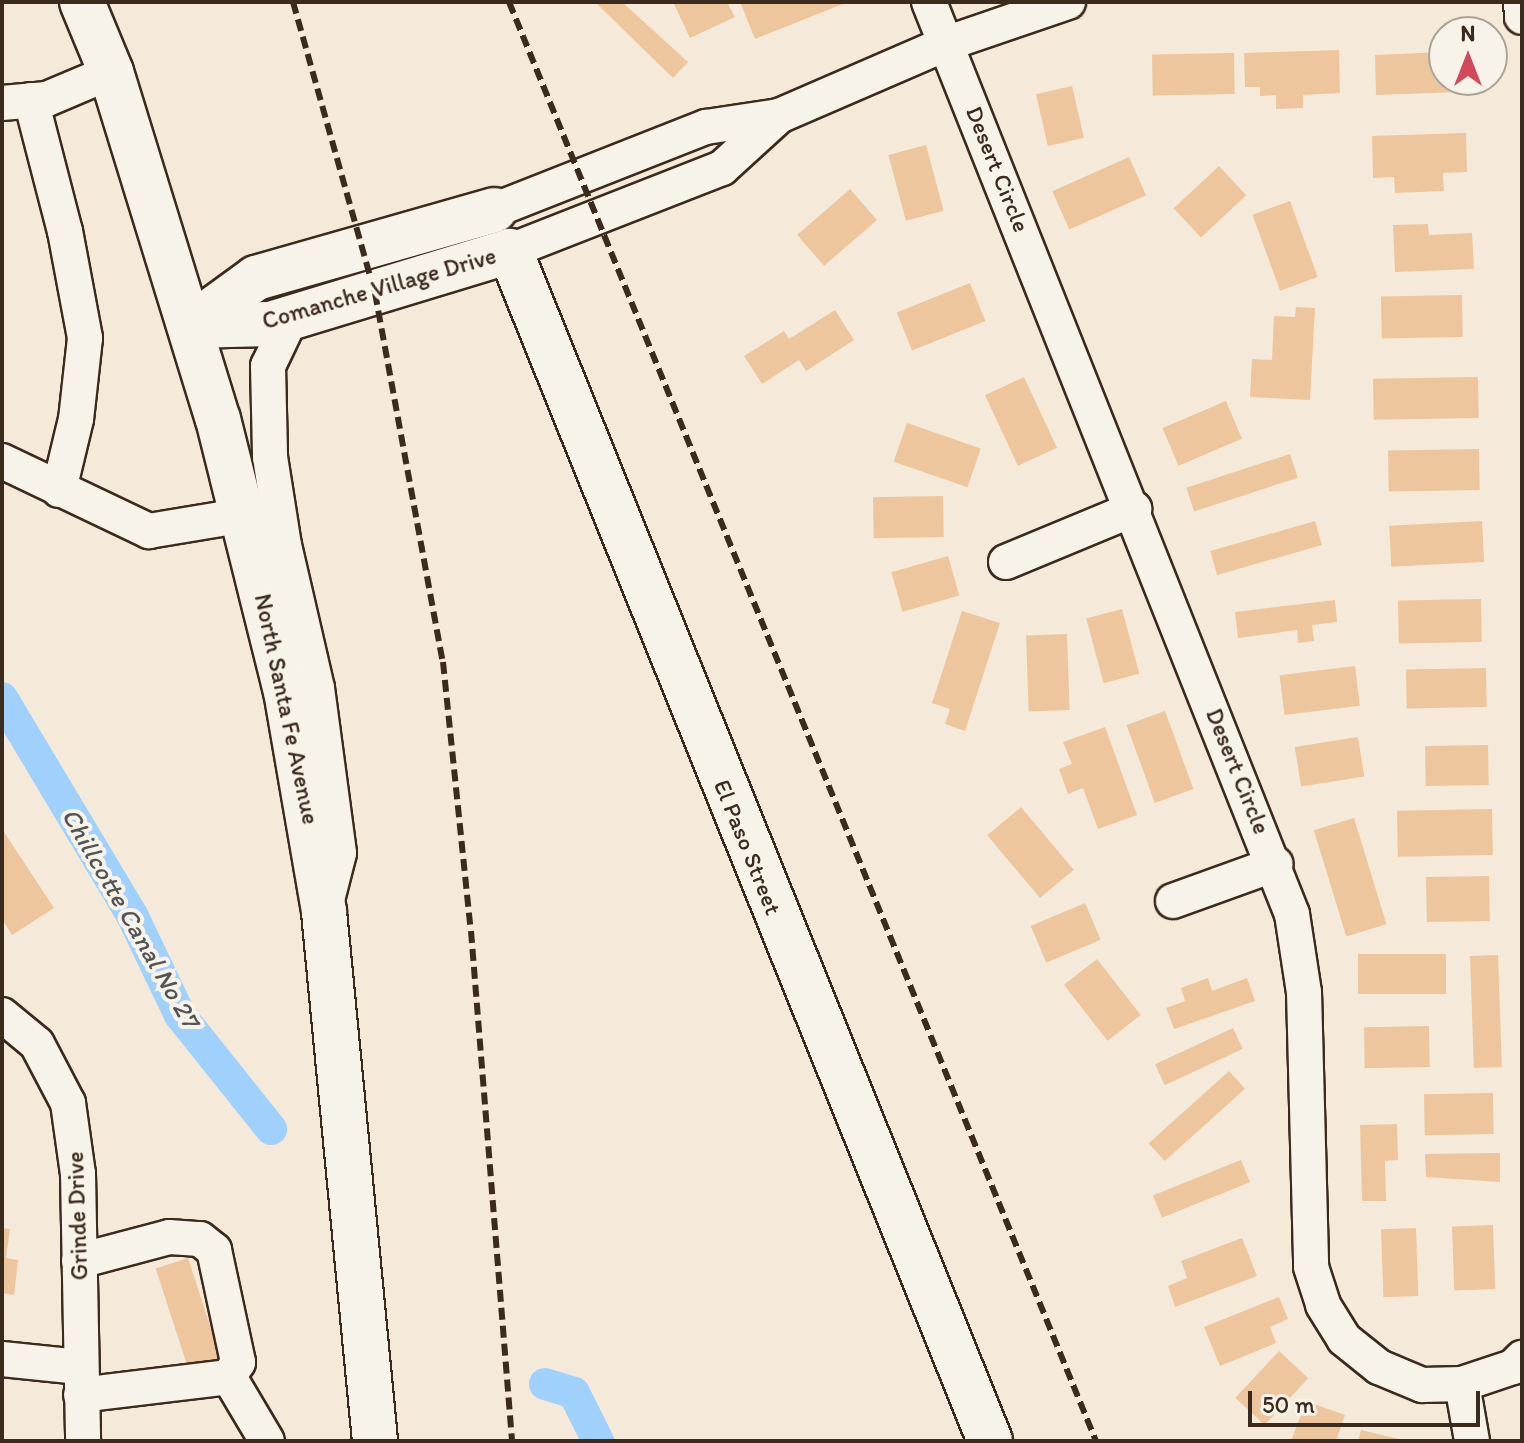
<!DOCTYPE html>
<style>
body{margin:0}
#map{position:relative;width:1524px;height:1443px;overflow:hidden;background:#f5ead9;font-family:Itim,sans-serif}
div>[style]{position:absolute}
.canal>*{height:32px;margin:-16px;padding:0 16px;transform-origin:16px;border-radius:16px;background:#a0d1fd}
.building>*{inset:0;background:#edc69d;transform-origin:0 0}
.roads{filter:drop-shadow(2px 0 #3b2a1e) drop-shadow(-2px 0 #3b2a1e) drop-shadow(0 2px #3b2a1e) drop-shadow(0 -2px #3b2a1e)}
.minor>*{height:34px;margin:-17px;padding:0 17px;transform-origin:17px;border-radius:17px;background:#f7f3e8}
.major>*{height:44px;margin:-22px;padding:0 22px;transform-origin:22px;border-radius:22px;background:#f7f3e8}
.rail>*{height:6px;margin-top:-3px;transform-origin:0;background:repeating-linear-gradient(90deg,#3b2a1e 0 12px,transparent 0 18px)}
span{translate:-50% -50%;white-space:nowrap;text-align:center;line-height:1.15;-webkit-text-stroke:8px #f7f3e8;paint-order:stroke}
.street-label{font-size:24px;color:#3b2a1e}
.water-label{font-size:26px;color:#545456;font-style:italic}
.frame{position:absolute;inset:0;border:4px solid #3b2a1e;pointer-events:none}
.north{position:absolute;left:1428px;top:16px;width:80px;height:80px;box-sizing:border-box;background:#f7f3e8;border:2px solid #aca397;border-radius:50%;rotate:0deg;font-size:22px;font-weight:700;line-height:32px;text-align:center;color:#3b2a1e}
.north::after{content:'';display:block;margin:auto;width:28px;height:36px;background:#d1495b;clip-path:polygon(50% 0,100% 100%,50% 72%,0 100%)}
.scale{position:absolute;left:1248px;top:1391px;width:232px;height:36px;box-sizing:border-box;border:4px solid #3b2a1e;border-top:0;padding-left:10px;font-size:24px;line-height:28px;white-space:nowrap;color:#3b2a1e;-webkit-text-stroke:6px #f7f3e8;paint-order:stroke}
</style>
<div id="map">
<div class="canal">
<div style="left:2px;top:698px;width:253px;rotate:59.1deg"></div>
<div style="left:132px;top:915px;width:111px;rotate:64.4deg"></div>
<div style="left:180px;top:1015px;width:146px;rotate:51.4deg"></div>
<div style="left:545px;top:1384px;width:30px;rotate:17deg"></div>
<div style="left:574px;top:1393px;width:54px;rotate:63.4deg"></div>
</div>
<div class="building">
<div style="clip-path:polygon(595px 2px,622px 2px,688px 62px,673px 78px)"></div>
<div style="clip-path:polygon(673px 2px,727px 2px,735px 17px,690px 38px)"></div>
<div style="clip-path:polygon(740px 2px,848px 2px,755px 39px)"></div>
<div style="clip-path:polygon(1339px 50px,1340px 93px,1303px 95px,1303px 108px,1276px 109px,1276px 95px,1260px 96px,1260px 87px,1245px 87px,1244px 53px)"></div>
<div style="clip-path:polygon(1444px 52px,1444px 80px,1460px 80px,1461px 92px,1376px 95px,1375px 55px)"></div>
<div style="left:1234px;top:53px;width:41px;height:82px;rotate:89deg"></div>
<div style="left:1072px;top:86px;width:53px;height:37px;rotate:77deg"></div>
<div style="clip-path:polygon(1466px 133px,1467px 172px,1443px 173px,1444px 191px,1395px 193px,1394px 177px,1373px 178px,1372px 136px)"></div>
<div style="left:926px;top:145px;width:68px;height:39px;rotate:75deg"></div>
<div style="left:1129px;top:157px;width:42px;height:84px;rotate:66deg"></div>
<div style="left:1219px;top:166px;width:40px;height:62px;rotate:47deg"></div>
<div style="left:850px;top:189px;width:41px;height:70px;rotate:49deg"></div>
<div style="left:1290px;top:201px;width:81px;height:40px;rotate:70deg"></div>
<div style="clip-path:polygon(1428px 224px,1429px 235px,1472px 233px,1474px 269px,1395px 272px,1393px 225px)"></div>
<div style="left:970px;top:283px;width:41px;height:79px;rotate:68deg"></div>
<div style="left:1462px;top:295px;width:42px;height:81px;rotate:89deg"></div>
<div style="clip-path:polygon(1296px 307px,1315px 308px,1310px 400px,1250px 397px,1252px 359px,1272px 360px,1274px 316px,1295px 317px)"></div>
<div style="clip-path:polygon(835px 310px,854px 340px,806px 371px,799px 360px,762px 384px,744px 356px,784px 331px,789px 339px)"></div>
<div style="left:1024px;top:377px;width:78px;height:43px;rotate:65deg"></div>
<div style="left:1478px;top:377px;width:41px;height:105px;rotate:89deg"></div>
<div style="left:1226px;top:401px;width:41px;height:69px;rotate:67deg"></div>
<div style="left:907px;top:423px;width:78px;height:41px;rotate:19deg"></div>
<div style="left:1479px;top:449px;width:41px;height:91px;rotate:89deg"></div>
<div style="left:1290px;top:454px;width:25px;height:109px;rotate:72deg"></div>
<div style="left:943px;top:496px;width:41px;height:70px;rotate:89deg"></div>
<div style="left:1315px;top:521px;width:25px;height:109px;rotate:74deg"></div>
<div style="left:1482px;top:521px;width:41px;height:93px;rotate:87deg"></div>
<div style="left:948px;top:556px;width:41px;height:59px;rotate:74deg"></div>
<div style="left:1481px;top:599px;width:43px;height:83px;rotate:89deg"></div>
<div style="clip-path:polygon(1335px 600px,1337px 622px,1312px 625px,1314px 641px,1298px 643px,1297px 630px,1238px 638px,1235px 612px)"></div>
<div style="left:1122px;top:609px;width:67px;height:37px;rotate:75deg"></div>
<div style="clip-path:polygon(962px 611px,1000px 623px,965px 731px,945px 724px,950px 709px,932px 703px)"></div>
<div style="left:1067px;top:634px;width:76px;height:41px;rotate:88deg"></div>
<div style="left:1355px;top:666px;width:40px;height:76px;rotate:83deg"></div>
<div style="left:1486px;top:668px;width:39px;height:80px;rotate:89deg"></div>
<div style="left:1165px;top:711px;width:83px;height:41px;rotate:70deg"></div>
<div style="clip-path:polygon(1105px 727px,1137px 815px,1098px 829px,1083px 788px,1068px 794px,1059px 769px,1072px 764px,1063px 742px)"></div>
<div style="left:1358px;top:737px;width:40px;height:64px;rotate:81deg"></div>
<div style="left:1488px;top:745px;width:40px;height:63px;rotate:89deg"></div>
<div style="left:1021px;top:807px;width:82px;height:44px;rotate:50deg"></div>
<div style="left:1492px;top:809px;width:46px;height:95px;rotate:89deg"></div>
<div style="left:1354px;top:818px;width:111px;height:42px;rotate:73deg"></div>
<div style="clip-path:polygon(2px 829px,54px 908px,12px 935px,2px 919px)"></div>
<div style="left:1489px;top:876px;width:45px;height:63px;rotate:89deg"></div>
<div style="left:1085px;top:903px;width:40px;height:59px;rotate:67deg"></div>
<div style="left:1446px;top:954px;width:40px;height:88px;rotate:90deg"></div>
<div style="left:1498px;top:955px;width:112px;height:28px;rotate:88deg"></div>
<div style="left:1097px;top:959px;width:71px;height:42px;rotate:52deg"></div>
<div style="clip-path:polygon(1208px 978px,1212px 991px,1247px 978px,1255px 1001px,1174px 1029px,1166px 1008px,1185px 1001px,1181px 988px)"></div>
<div style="left:1429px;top:1026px;width:41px;height:65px;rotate:89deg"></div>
<div style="left:1233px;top:1028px;width:23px;height:86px;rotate:65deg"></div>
<div style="left:1229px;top:1071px;width:24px;height:108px;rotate:48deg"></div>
<div style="left:1493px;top:1093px;width:41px;height:69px;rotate:89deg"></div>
<div style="clip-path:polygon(1397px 1124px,1398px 1160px,1385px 1161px,1386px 1201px,1362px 1201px,1360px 1125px)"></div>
<div style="clip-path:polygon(1500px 1153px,1500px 1182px,1426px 1177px,1425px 1154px)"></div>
<div style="left:1241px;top:1160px;width:24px;height:95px;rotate:68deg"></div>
<div style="left:1493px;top:1225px;width:64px;height:41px;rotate:88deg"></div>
<div style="clip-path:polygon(2px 1228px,10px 1229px,6px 1258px,18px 1260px,14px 1295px,2px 1293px)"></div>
<div style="left:1416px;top:1228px;width:68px;height:35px;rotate:88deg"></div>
<div style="clip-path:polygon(1242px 1238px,1257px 1276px,1175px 1307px,1168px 1286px,1187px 1278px,1181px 1261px)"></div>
<div style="left:188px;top:1258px;width:107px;height:34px;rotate:72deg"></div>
<div style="clip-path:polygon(1279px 1297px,1288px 1319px,1270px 1327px,1276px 1343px,1220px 1366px,1204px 1327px)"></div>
<div style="left:1279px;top:1351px;width:40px;height:64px;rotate:43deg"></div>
<div style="clip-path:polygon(1306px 1401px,1345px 1415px,1336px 1441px,1291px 1441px)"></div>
<div style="clip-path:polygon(1361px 1430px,1403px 1440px,1402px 1441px,1358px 1441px)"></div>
</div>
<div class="roads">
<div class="minor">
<div style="left:929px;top:2px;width:982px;rotate:68.3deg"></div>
<div style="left:1292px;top:914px;width:79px;rotate:81.3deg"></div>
<div style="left:1304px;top:992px;width:275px;rotate:88.5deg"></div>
<div style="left:1311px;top:1267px;width:40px;rotate:72deg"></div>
<div style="left:1323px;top:1305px;width:40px;rotate:58deg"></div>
<div style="left:1344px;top:1339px;width:45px;rotate:38.7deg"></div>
<div style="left:1379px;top:1367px;width:47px;rotate:22.7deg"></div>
<div style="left:1422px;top:1385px;width:40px;rotate:-1.4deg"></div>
<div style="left:1462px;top:1384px;width:54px;rotate:-18.4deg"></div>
<div style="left:1513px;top:1367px;width:13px;rotate:-45deg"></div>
<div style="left:1521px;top:2px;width:15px;rotate:86deg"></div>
<div style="left:31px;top:100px;width:135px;rotate:75.5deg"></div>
<div style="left:65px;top:231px;width:109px;rotate:79.4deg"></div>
<div style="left:85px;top:338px;width:81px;rotate:96.3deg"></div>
<div style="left:76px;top:419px;width:73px;rotate:103.5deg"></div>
<div style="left:2px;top:103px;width:45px;rotate:-5.1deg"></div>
<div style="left:47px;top:99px;width:69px;rotate:-22.9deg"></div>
<div style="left:495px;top:210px;width:227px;rotate:-21.5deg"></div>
<div style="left:706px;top:127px;width:74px;rotate:-8.6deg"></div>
<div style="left:779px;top:116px;width:184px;rotate:-23.4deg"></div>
<div style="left:948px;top:43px;width:127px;rotate:-18.9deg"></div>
<div style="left:510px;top:251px;width:228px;rotate:-21.4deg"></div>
<div style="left:722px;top:168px;width:77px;rotate:-42.4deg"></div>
<div style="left:291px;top:318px;width:53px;rotate:115.6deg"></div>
<div style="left:268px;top:366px;width:91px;rotate:88.7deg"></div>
<div style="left:270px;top:457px;width:89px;rotate:81deg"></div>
<div style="left:284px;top:545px;width:147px;rotate:77deg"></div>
<div style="left:317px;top:688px;width:166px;rotate:82.4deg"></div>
<div style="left:339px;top:853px;width:53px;rotate:104.3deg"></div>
<div style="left:2px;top:461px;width:163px;rotate:25.5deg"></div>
<div style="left:149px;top:531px;width:97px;rotate:-9.5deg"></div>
<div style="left:1006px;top:562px;width:139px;rotate:-22.5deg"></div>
<div style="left:1173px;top:901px;width:109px;rotate:-19.8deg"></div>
<div style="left:2px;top:1015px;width:45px;rotate:39.6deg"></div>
<div style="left:37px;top:1044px;width:67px;rotate:62.3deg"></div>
<div style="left:68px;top:1103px;width:72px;rotate:82deg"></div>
<div style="left:78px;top:1174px;width:267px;rotate:88.9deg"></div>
<div style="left:79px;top:1261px;width:93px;rotate:-14.9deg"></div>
<div style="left:169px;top:1237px;width:31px;rotate:4deg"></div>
<div style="left:200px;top:1239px;width:18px;rotate:38deg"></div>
<div style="left:214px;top:1250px;width:115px;rotate:77.9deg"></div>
<div style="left:238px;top:1362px;width:17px;rotate:121deg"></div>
<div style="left:229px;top:1377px;width:149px;rotate:173.1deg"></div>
<div style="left:2px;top:1359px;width:78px;rotate:5.9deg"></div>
<div style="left:229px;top:1377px;width:74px;rotate:59.3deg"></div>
<div style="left:1462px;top:1384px;width:58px;rotate:80deg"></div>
</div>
<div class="major">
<div style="left:82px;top:2px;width:76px;rotate:67.5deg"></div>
<div style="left:111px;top:72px;width:363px;rotate:72.9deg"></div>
<div style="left:218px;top:419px;width:280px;rotate:76deg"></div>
<div style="left:286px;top:691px;width:224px;rotate:80.2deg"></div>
<div style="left:324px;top:912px;width:531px;rotate:84.49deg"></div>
<div style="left:190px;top:326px;width:80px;rotate:-1.4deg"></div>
<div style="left:270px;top:324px;width:251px;rotate:-16.9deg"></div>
<div style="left:510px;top:251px;width:1283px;rotate:68.03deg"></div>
<div style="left:190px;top:326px;width:82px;rotate:-36deg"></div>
<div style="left:256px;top:278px;width:248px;rotate:-15.9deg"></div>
</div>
</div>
<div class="rail">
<div style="left:293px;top:2px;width:302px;rotate:74.3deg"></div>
<div style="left:375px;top:293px;width:375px;rotate:79.6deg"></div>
<div style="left:443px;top:662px;width:270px;rotate:84.1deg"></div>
<div style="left:471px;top:931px;width:512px;rotate:85.4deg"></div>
<div style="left:509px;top:2px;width:1554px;rotate:67.81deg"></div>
</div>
<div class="street-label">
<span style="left:998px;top:169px;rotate:68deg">Desert Circle</span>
<span style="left:379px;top:288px;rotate:-16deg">Comanche Village Drive</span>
<span style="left:287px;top:709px;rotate:78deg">North Santa Fe Avenue</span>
<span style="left:1238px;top:771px;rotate:68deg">Desert Circle</span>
<span style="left:748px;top:847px;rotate:68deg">El Paso Street</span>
<span style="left:77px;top:1216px;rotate:-92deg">Grinde Drive</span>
</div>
<div class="water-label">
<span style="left:130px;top:918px;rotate:60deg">Chillcotte Canal No 27</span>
</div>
<div class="frame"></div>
<div class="north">N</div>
<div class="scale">50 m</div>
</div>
